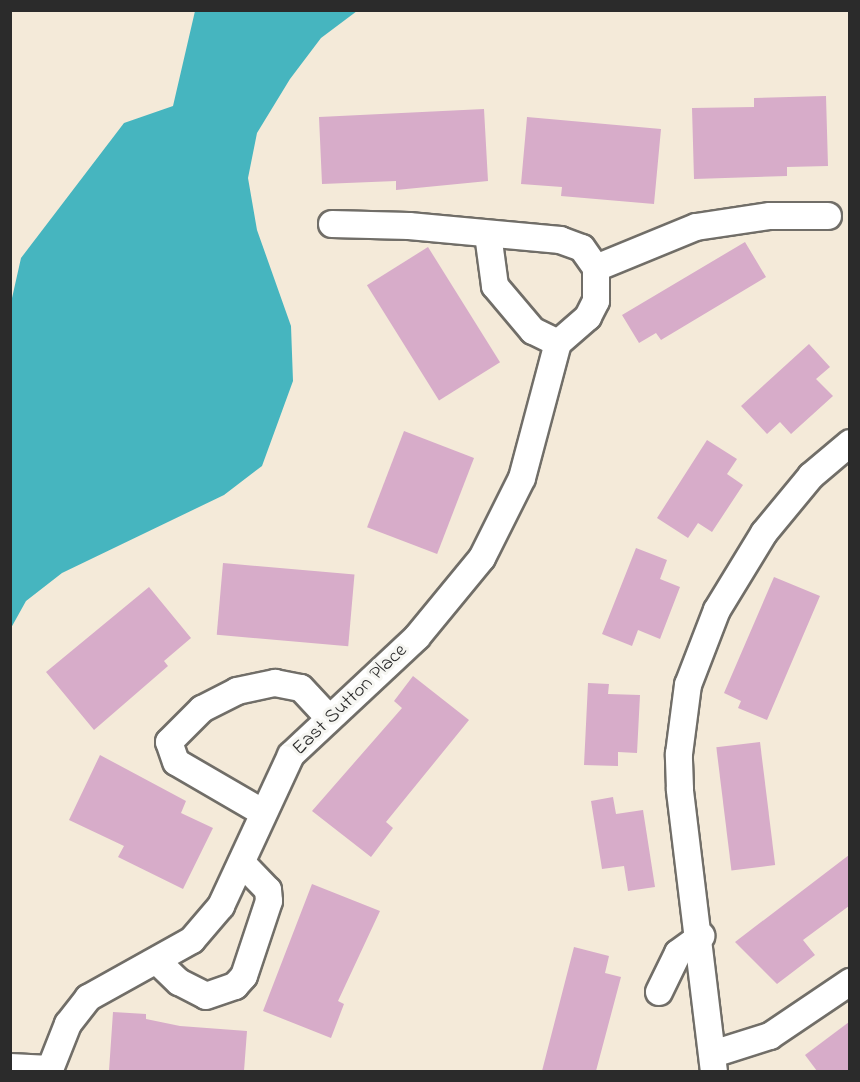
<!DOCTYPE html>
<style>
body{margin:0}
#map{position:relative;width:860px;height:1082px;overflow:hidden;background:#f4ead9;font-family:"Indie Flower",sans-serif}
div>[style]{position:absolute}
.water>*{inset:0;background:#46b5bf}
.building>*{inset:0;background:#d7acc9;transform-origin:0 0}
.roads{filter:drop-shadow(2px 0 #716e68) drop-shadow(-2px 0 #716e68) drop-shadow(0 2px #716e68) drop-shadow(0 -2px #716e68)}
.street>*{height:26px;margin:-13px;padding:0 13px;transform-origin:13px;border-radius:13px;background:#fff}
span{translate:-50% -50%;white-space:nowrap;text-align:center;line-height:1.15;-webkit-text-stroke:6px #f6f6f2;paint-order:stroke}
.street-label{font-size:20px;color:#2b2b2b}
.frame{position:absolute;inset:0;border:12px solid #2b2b2b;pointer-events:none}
</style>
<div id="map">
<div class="water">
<div style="clip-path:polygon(195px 11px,357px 11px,321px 38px,290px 79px,257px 133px,248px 178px,257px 230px,291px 326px,293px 381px,262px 466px,224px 495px,62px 573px,26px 601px,11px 628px,10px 307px,21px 258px,124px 123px,173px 106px)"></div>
</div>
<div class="building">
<div style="clip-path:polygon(826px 96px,828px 166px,787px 167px,787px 176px,694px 179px,692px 108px,754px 107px,754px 98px)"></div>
<div style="clip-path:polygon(484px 109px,488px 181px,396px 190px,396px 181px,322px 184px,319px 117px)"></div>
<div style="clip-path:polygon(527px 117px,661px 129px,654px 204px,561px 196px,562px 187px,521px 184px)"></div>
<div style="clip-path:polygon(745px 242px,766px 277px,661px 340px,656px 333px,639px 343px,622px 315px)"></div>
<div style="left:428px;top:247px;width:136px;height:72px;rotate:58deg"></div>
<div style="clip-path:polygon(809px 344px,830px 367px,816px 379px,833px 396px,791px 434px,780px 422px,767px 434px,741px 406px)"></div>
<div style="left:404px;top:431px;width:75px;height:103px;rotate:21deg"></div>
<div style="clip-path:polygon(707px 440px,737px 459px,727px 474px,743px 485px,712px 532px,698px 523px,688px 538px,657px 518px)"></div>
<div style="clip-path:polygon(636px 548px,667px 560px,660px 579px,680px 587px,660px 639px,638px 630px,632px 646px,602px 634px)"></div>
<div style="left:223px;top:563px;width:132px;height:72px;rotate:5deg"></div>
<div style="clip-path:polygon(774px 577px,820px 596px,767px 720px,738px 708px,741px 701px,724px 693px)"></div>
<div style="clip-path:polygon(149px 587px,191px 638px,164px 661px,168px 666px,94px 730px,46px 672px)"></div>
<div style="clip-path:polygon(413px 676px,469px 720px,386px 822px,393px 828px,371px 857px,312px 811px,402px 708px,394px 701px)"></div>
<div style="clip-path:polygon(588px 683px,609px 684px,608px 694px,640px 695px,637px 753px,618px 752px,618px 766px,584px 765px)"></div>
<div style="left:760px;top:742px;width:124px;height:44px;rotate:83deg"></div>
<div style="clip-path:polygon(100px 755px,186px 801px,181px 813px,213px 828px,183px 889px,118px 857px,124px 846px,69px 820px)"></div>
<div style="clip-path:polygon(613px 797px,616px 814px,643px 810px,655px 887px,628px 891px,624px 866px,602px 869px,591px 801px)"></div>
<div style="clip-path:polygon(849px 855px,849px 906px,803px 940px,815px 955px,777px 984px,735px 942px)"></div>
<div style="clip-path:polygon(312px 884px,380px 911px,338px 1001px,344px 1004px,331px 1038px,263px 1011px)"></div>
<div style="clip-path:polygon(574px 947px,609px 956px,605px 973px,621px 977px,596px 1071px,542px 1071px)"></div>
<div style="clip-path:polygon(113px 1012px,146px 1014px,146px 1019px,180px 1026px,247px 1031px,244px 1071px,109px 1071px)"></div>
<div style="clip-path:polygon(849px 1022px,849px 1071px,817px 1071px,805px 1055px)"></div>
</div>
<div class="roads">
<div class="street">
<div style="left:332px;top:224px;width:77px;rotate:1.5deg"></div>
<div style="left:409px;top:226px;width:152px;rotate:5.3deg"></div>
<div style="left:560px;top:240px;width:23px;rotate:20deg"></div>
<div style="left:582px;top:248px;width:24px;rotate:55deg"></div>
<div style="left:596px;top:268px;width:33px;rotate:90deg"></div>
<div style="left:596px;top:301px;width:18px;rotate:117deg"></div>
<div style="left:588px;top:317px;width:40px;rotate:139deg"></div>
<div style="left:558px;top:343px;width:28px;rotate:-154deg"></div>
<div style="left:533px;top:331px;width:59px;rotate:-130.2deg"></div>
<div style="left:495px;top:286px;width:52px;rotate:-97.7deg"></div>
<div style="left:596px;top:268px;width:108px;rotate:-22.3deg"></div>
<div style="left:696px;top:227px;width:75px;rotate:-8.5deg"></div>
<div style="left:770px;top:216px;width:58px"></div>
<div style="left:262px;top:812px;width:99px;rotate:-149.8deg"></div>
<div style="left:176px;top:762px;width:21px;rotate:-109deg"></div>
<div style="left:169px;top:742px;width:47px;rotate:-45deg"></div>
<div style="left:202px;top:709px;width:39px;rotate:-27deg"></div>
<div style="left:237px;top:691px;width:39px;rotate:-12deg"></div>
<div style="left:275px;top:683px;width:26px;rotate:11deg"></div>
<div style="left:301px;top:688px;width:40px;rotate:47deg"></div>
<div style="left:158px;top:962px;width:29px;rotate:44deg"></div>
<div style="left:179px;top:982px;width:30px;rotate:27deg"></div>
<div style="left:206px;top:996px;width:31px;rotate:-19deg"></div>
<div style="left:235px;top:986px;width:13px;rotate:-48deg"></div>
<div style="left:244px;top:976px;width:79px;rotate:-71.6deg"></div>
<div style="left:269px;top:901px;width:11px;rotate:-95deg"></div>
<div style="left:268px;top:890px;width:36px;rotate:-134deg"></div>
<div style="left:659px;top:992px;width:43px;rotate:-64deg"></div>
<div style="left:678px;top:953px;width:29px;rotate:-36deg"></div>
<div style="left:713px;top:1054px;width:60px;rotate:-17.5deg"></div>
<div style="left:770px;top:1036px;width:97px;rotate:-34deg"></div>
<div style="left:10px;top:1067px;width:40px;rotate:2.9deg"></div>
<div style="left:49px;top:1072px;width:52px;rotate:-68.4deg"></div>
<div style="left:68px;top:1024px;width:33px;rotate:-52deg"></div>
<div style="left:88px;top:998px;width:119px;rotate:-29.1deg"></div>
<div style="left:192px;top:940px;width:45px;rotate:-49.5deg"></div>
<div style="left:221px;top:906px;width:166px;rotate:-65.1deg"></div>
<div style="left:291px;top:755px;width:173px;rotate:-43.1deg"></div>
<div style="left:417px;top:637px;width:102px;rotate:-50.6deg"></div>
<div style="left:482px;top:558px;width:89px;rotate:-63.4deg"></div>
<div style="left:522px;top:478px;width:140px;rotate:-75.1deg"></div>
<div style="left:714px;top:1072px;width:285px;rotate:-96.9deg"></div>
<div style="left:680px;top:789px;width:35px;rotate:-92deg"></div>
<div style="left:679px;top:754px;width:70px;rotate:-82.6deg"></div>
<div style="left:688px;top:685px;width:80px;rotate:-68.9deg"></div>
<div style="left:717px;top:610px;width:90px;rotate:-58.6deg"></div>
<div style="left:764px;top:533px;width:74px;rotate:-50.5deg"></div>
<div style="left:811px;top:476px;width:51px;rotate:-40.2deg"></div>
</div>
</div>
<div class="street-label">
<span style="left:350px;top:700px;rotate:-44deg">East Sutton Place</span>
</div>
<div class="frame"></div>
</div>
